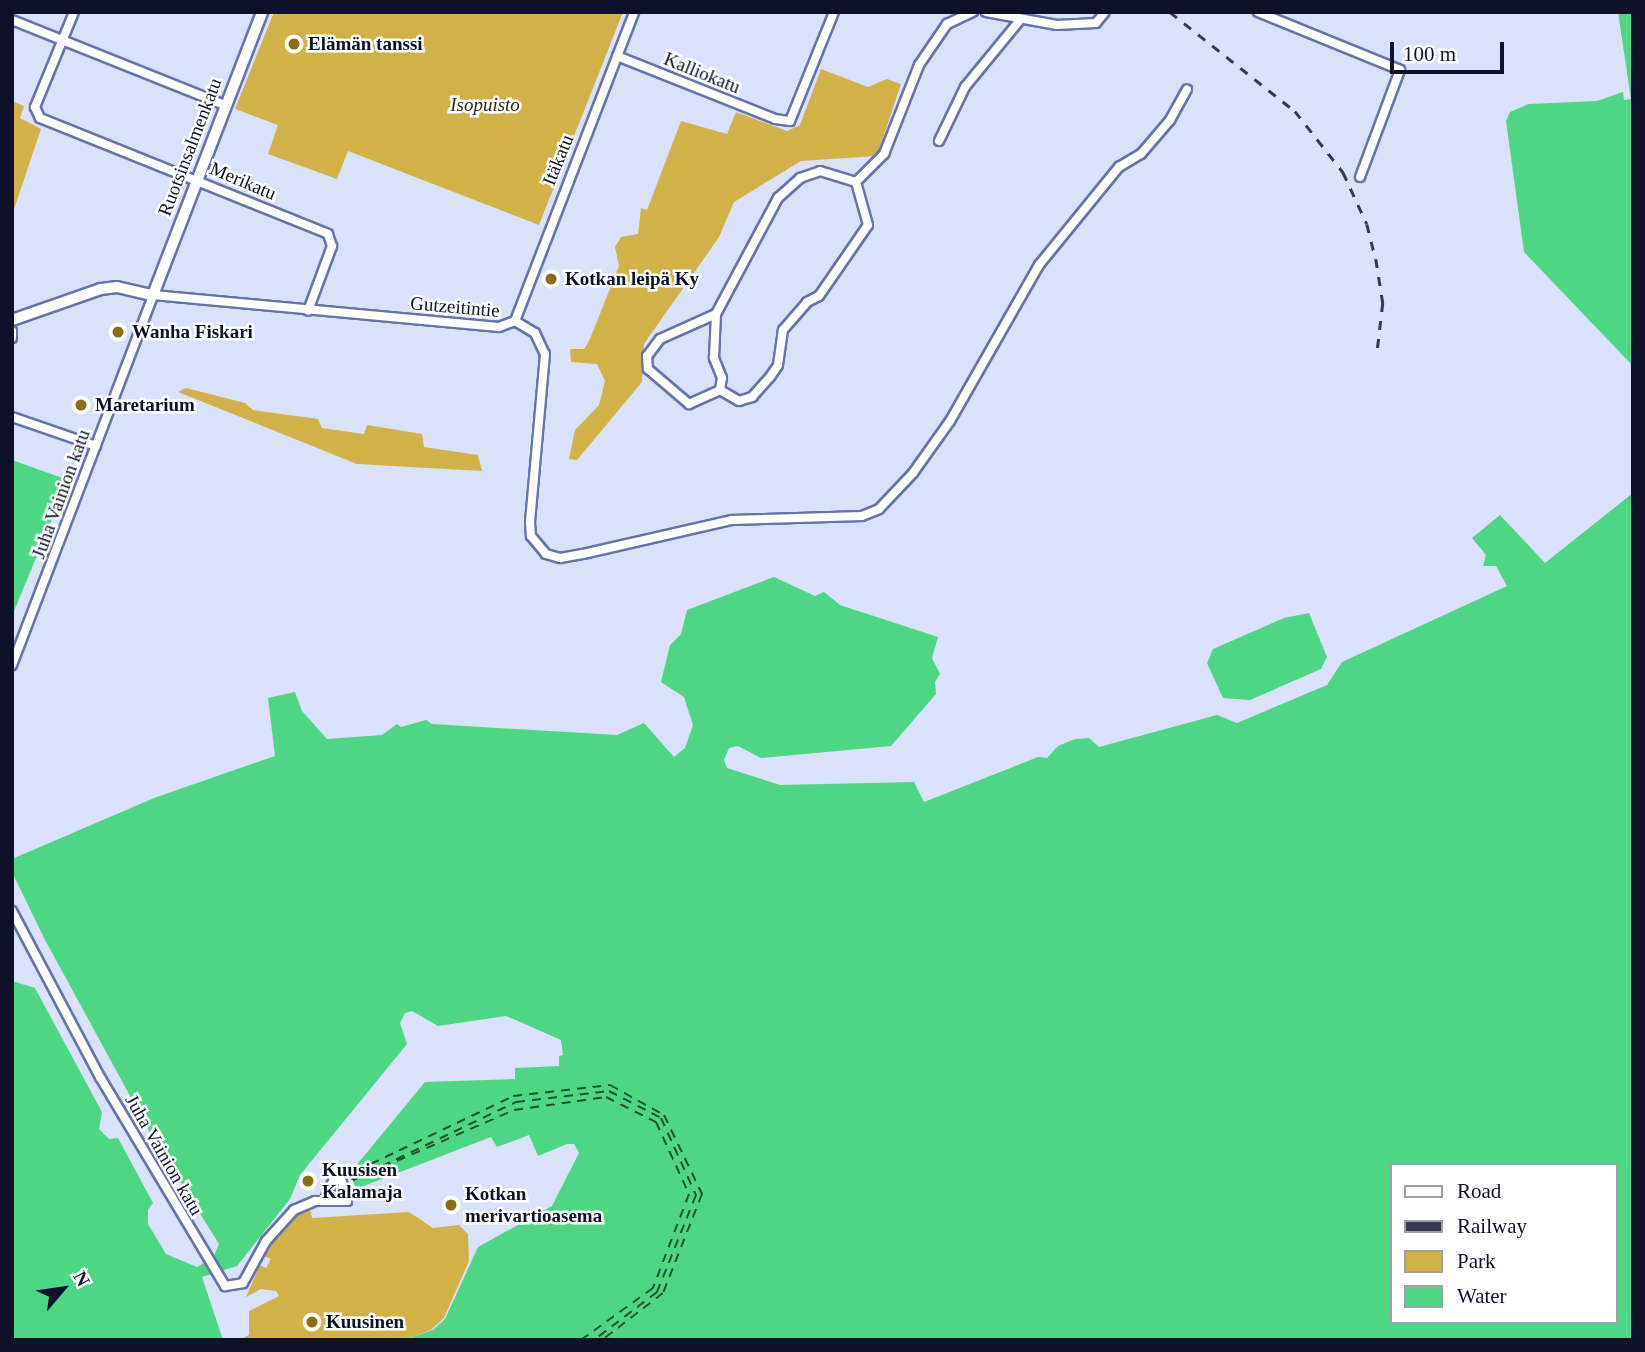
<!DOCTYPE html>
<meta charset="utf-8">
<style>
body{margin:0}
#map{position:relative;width:1645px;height:1352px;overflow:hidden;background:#dae1fa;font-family:"Times New Roman",serif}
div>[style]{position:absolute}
.green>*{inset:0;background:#d0b248}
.water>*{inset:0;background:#4ed684}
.ferry>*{height:2px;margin-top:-1px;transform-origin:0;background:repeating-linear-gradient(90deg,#1e5332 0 9px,transparent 0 16px)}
.roads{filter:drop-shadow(2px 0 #6774ac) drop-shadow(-2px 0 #6774ac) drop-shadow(0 2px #6774ac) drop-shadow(0 -2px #6774ac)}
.minor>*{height:8px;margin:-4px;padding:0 4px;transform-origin:4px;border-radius:4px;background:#fff}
.tertiary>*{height:10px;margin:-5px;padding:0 5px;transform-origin:5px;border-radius:5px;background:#fff}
.rail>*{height:2.5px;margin-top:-1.25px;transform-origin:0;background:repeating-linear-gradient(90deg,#353a51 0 9px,transparent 0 18px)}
.dots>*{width:19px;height:19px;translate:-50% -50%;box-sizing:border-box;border:4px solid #fff;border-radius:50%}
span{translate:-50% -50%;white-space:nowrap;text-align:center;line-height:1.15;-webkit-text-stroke:5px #fff;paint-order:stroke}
.poi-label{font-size:19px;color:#0e1228;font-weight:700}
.left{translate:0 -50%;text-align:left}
.street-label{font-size:19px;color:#0e1228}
.park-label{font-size:19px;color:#312a12;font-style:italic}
.frame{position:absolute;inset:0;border:14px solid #0e1228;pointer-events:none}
.legend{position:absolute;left:1390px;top:1163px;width:228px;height:161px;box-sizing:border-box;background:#fff;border:2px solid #9fa0a9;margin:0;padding:9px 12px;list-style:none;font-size:21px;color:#0e1228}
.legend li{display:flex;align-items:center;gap:14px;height:35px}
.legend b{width:35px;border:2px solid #9fa0a9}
.north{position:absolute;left:28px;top:1254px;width:70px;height:70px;-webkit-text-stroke:5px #fff;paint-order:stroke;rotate:61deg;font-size:19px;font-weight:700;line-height:28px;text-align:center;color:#0e1228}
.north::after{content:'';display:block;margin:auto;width:24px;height:32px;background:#0e1228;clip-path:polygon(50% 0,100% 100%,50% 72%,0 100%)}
.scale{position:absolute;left:1390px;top:42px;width:114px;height:32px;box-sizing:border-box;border:4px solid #0e1228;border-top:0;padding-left:9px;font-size:21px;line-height:24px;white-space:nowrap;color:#0e1228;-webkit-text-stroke:5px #fff;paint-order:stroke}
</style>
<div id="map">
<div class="green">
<div style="clip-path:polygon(274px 12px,623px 12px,539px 225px,348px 151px,337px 179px,268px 154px,278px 125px,235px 109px)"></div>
<div style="clip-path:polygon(821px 69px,868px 87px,887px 79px,901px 84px,877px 156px,801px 161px,734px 202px,719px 237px,644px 344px,642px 382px,577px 460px,569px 459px,575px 430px,599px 405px,605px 381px,597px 364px,571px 362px,570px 349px,584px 349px,590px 339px,619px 266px,615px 247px,621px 237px,638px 234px,641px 208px,647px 210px,681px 121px,727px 134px,736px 112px,787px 131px,800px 125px)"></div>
<div style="clip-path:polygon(12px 101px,24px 106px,20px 118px,41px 129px,12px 215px)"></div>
<div style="clip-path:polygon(186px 388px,245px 403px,253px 410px,318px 419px,322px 428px,364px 434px,367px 425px,422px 434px,424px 447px,478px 455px,482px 471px,357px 464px,178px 392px)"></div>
<div style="clip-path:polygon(310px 1209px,312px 1218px,409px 1212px,433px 1228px,459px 1225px,468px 1234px,469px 1261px,444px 1318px,431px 1330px,404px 1340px,240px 1340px,249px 1335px,249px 1311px,279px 1296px,276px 1291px,261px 1289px,246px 1297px,260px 1265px,266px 1268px,271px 1259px,264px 1256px,269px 1242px,298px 1212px)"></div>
</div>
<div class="water">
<div style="clip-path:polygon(1618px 12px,1633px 12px,1633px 366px,1524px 252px,1506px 121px,1510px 112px,1529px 104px,1597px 101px,1623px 92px,1624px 100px,1631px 99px)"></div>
<div style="clip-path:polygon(12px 460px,68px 480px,12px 616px)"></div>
<div style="clip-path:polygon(evenodd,1633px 493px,1633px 1340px,404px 1340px,433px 1330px,445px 1319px,478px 1247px,552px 1206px,579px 1153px,574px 1144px,567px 1144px,538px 1156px,529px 1135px,497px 1147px,491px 1137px,356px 1189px,350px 1173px,425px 1082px,515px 1079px,515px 1068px,559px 1066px,559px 1056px,563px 1055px,561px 1040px,506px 1016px,438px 1026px,412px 1011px,405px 1013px,400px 1023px,407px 1044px,300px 1175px,290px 1199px,237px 1266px,202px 1277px,223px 1340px,12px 1340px,12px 981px,35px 988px,102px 1112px,99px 1129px,109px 1139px,118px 1138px,153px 1203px,148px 1210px,148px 1224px,166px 1254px,197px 1267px,213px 1258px,219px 1244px,154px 1140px,44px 938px,12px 872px,12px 859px,154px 798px,275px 756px,268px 698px,295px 692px,302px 711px,327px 739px,382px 735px,397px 724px,401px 727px,426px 720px,432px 724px,617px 735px,644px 723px,674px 757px,685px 748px,693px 725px,684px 697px,661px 682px,670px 645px,681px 634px,687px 610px,774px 577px,815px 596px,824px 592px,840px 605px,938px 637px,932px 658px,940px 674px,935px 682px,936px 694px,891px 746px,761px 758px,738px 746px,729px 748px,724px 760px,727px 768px,780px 785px,914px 782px,924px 802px,1038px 757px,1047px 758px,1058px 746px,1075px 739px,1089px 738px,1099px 747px,1217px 715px,1237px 723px,1327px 685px,1342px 662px,1507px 586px,1496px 566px,1483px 566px,1486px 555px,1472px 538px,1500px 515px,1545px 563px,1633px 493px,1391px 1165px,1615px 1165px,1615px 1322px,1391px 1322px,1391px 1165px)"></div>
<div style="clip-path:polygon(1309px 613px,1327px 657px,1321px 669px,1250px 700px,1223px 698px,1207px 663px,1213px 649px,1284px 618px)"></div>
</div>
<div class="ferry">
<div style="left:352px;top:1180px;width:10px;rotate:-66deg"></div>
<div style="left:356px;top:1171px;width:174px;rotate:-25.5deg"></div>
<div style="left:513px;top:1096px;width:98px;rotate:-6.5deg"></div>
<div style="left:610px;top:1085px;width:62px;rotate:29.1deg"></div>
<div style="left:664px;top:1115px;width:88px;rotate:64.3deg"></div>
<div style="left:702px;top:1194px;width:106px;rotate:111.5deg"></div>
<div style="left:663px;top:1293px;width:77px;rotate:142.4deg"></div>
<div style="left:353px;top:1180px;width:181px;rotate:-25.6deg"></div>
<div style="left:516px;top:1102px;width:94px;rotate:-6.7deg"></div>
<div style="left:609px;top:1091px;width:59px;rotate:27.4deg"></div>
<div style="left:661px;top:1118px;width:85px;rotate:65.6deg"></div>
<div style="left:696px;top:1195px;width:105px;rotate:111.9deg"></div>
<div style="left:657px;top:1292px;width:79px;rotate:142.7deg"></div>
<div style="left:353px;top:1180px;width:176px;rotate:-23.5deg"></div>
<div style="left:514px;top:1110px;width:93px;rotate:-8deg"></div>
<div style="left:606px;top:1097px;width:56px;rotate:26.6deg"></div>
<div style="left:656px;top:1122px;width:79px;rotate:65.4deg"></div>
<div style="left:689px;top:1194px;width:101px;rotate:111deg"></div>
<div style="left:653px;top:1288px;width:89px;rotate:144.2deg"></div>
</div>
<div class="roads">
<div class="minor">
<div style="left:74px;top:12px;width:103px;rotate:112.3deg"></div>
<div style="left:35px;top:107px;width:12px;rotate:66deg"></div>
<div style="left:40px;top:118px;width:310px;rotate:21.9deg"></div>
<div style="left:328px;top:234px;width:13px;rotate:72deg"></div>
<div style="left:332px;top:246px;width:69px;rotate:110.3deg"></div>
<div style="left:986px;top:12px;width:72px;rotate:10.4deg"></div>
<div style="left:1057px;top:25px;width:39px;rotate:-3deg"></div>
<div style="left:1096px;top:23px;width:14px;rotate:-51deg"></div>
<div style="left:1258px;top:12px;width:153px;rotate:22.2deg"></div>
<div style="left:1400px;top:70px;width:114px;rotate:110.5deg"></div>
<div style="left:12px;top:20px;width:229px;rotate:21.8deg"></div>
<div style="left:617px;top:56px;width:170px;rotate:21.7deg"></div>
<div style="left:775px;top:119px;width:15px;rotate:8deg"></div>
<div style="left:790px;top:121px;width:118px;rotate:-68deg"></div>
<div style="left:939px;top:141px;width:60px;rotate:-64.3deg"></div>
<div style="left:965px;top:87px;width:87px;rotate:-50.6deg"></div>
<div style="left:716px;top:314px;width:61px;rotate:155.9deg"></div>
<div style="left:660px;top:339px;width:21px;rotate:127deg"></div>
<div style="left:647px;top:356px;width:13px;rotate:86deg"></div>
<div style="left:648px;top:369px;width:54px;rotate:40.5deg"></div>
<div style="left:689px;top:404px;width:34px;rotate:-24deg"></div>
<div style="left:720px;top:390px;width:12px;rotate:-81deg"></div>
<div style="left:722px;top:378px;width:22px;rotate:-112deg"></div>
<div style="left:714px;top:358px;width:44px;rotate:-87.4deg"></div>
<div style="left:716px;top:314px;width:132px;rotate:-61.9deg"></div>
<div style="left:778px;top:198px;width:30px;rotate:-42deg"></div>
<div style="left:800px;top:178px;width:21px;rotate:-19deg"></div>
<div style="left:820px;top:171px;width:38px;rotate:17deg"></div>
<div style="left:515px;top:321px;width:23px;rotate:31deg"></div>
<div style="left:535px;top:333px;width:23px;rotate:65deg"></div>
<div style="left:545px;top:354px;width:169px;rotate:95.1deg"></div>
<div style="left:530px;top:522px;width:14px;rotate:86deg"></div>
<div style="left:531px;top:536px;width:23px;rotate:50deg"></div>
<div style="left:546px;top:554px;width:15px;rotate:16deg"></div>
<div style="left:560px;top:558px;width:23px;rotate:-10deg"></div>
<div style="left:583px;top:554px;width:153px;rotate:-12.9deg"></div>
<div style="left:732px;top:520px;width:130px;rotate:-1.8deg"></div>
<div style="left:862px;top:516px;width:18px;rotate:-22deg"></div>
<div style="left:879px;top:509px;width:50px;rotate:-46.6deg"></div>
<div style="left:913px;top:473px;width:64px;rotate:-54.6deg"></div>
<div style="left:950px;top:421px;width:180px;rotate:-60.3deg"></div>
<div style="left:1039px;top:265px;width:127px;rotate:-50.8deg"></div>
<div style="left:1119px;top:167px;width:26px;rotate:-31deg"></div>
<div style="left:1141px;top:154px;width:45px;rotate:-49.5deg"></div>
<div style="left:1170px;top:120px;width:35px;rotate:-61deg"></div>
<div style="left:515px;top:321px;width:331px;rotate:-68.9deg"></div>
<div style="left:12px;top:331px;width:7px;rotate:90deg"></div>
<div style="left:720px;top:390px;width:22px;rotate:30deg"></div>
<div style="left:739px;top:401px;width:14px;rotate:-17deg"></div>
<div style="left:752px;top:397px;width:27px;rotate:-48deg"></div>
<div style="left:770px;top:377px;width:14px;rotate:-56deg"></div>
<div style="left:778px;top:365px;width:35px;rotate:-82deg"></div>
<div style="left:783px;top:330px;width:37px;rotate:-49deg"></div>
<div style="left:807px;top:302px;width:13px;rotate:-27deg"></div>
<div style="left:819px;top:296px;width:86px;rotate:-55.4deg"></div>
<div style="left:868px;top:225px;width:45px;rotate:-105.6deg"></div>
<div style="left:856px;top:182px;width:40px;rotate:-45deg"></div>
<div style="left:884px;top:154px;width:96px;rotate:-68.5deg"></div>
<div style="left:919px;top:65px;width:50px;rotate:-55.7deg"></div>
<div style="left:947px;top:24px;width:29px;rotate:-25deg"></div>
<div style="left:12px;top:417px;width:89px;rotate:19deg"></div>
<div style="left:12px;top:665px;width:396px;rotate:-69.1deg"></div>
<div style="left:153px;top:295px;width:347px;rotate:5.3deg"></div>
<div style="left:499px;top:327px;width:17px;rotate:-21deg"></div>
<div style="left:12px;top:911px;width:188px;rotate:62.1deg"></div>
<div style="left:100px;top:1077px;width:244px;rotate:59.1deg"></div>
<div style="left:225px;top:1286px;width:18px;rotate:-9deg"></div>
<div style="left:243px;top:1283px;width:48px;rotate:-61.3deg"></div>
<div style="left:266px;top:1241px;width:42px;rotate:-47.9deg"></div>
<div style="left:294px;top:1210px;width:23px;rotate:-23deg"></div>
<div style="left:315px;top:1201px;width:32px"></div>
<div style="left:347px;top:1201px;width:23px;rotate:-105deg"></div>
<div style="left:341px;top:1179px;width:7px;rotate:180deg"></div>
<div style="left:334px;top:1179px;width:22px;rotate:114deg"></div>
</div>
<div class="tertiary">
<div style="left:12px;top:320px;width:94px;rotate:-19.2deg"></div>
<div style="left:101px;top:289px;width:16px;rotate:-7deg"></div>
<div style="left:117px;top:287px;width:37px;rotate:13deg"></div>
<div style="left:153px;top:295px;width:303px;rotate:-68.9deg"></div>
</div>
</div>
<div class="rail">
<div style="left:1170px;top:12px;width:159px;rotate:38.4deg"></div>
<div style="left:1295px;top:111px;width:78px;rotate:51.8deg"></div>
<div style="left:1343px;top:172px;width:57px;rotate:65.2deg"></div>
<div style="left:1367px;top:224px;width:36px;rotate:76deg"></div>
<div style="left:1376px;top:259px;width:45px;rotate:81deg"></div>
<div style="left:1383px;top:303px;width:51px;rotate:96.7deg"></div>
</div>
<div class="dots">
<div style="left:294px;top:44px;background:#887011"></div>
<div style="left:551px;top:279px;background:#887011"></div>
<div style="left:118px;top:332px;background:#887011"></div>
<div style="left:81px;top:405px;background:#887011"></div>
<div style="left:308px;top:1181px;background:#887011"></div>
<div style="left:451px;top:1205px;background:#887011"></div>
<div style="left:312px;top:1322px;background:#887011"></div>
</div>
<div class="poi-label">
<span class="left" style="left:308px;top:44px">Elämän tanssi</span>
<span class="left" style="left:565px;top:279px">Kotkan leipä Ky</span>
<span class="left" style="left:132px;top:332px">Wanha Fiskari</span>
<span class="left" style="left:95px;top:405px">Maretarium</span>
<span class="left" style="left:322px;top:1181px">Kuusisen<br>Kalamaja</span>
<span class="left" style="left:465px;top:1205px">Kotkan<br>merivartioasema</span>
<span class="left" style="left:326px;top:1322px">Kuusinen</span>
</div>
<div class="street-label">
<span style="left:702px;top:73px;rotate:22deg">Kalliokatu</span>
<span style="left:190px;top:147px;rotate:-69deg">Ruotsinsalmenkatu</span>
<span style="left:558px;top:160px;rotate:-68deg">Itäkatu</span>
<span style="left:243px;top:181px;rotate:23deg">Merikatu</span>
<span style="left:455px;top:307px;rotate:5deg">Gutzeitintie</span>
<span style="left:61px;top:494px;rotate:-70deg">Juha Vainion katu</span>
<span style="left:164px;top:1155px;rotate:60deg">Juha Vainion katu</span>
</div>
<div class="park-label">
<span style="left:485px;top:105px">Isopuisto</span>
</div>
<div class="frame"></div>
<ul class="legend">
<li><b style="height:9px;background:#fff"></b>Road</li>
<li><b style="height:9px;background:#353a51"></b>Railway</li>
<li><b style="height:19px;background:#d0b248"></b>Park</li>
<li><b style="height:19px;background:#4ed684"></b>Water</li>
</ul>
<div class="north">N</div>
<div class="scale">100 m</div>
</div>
